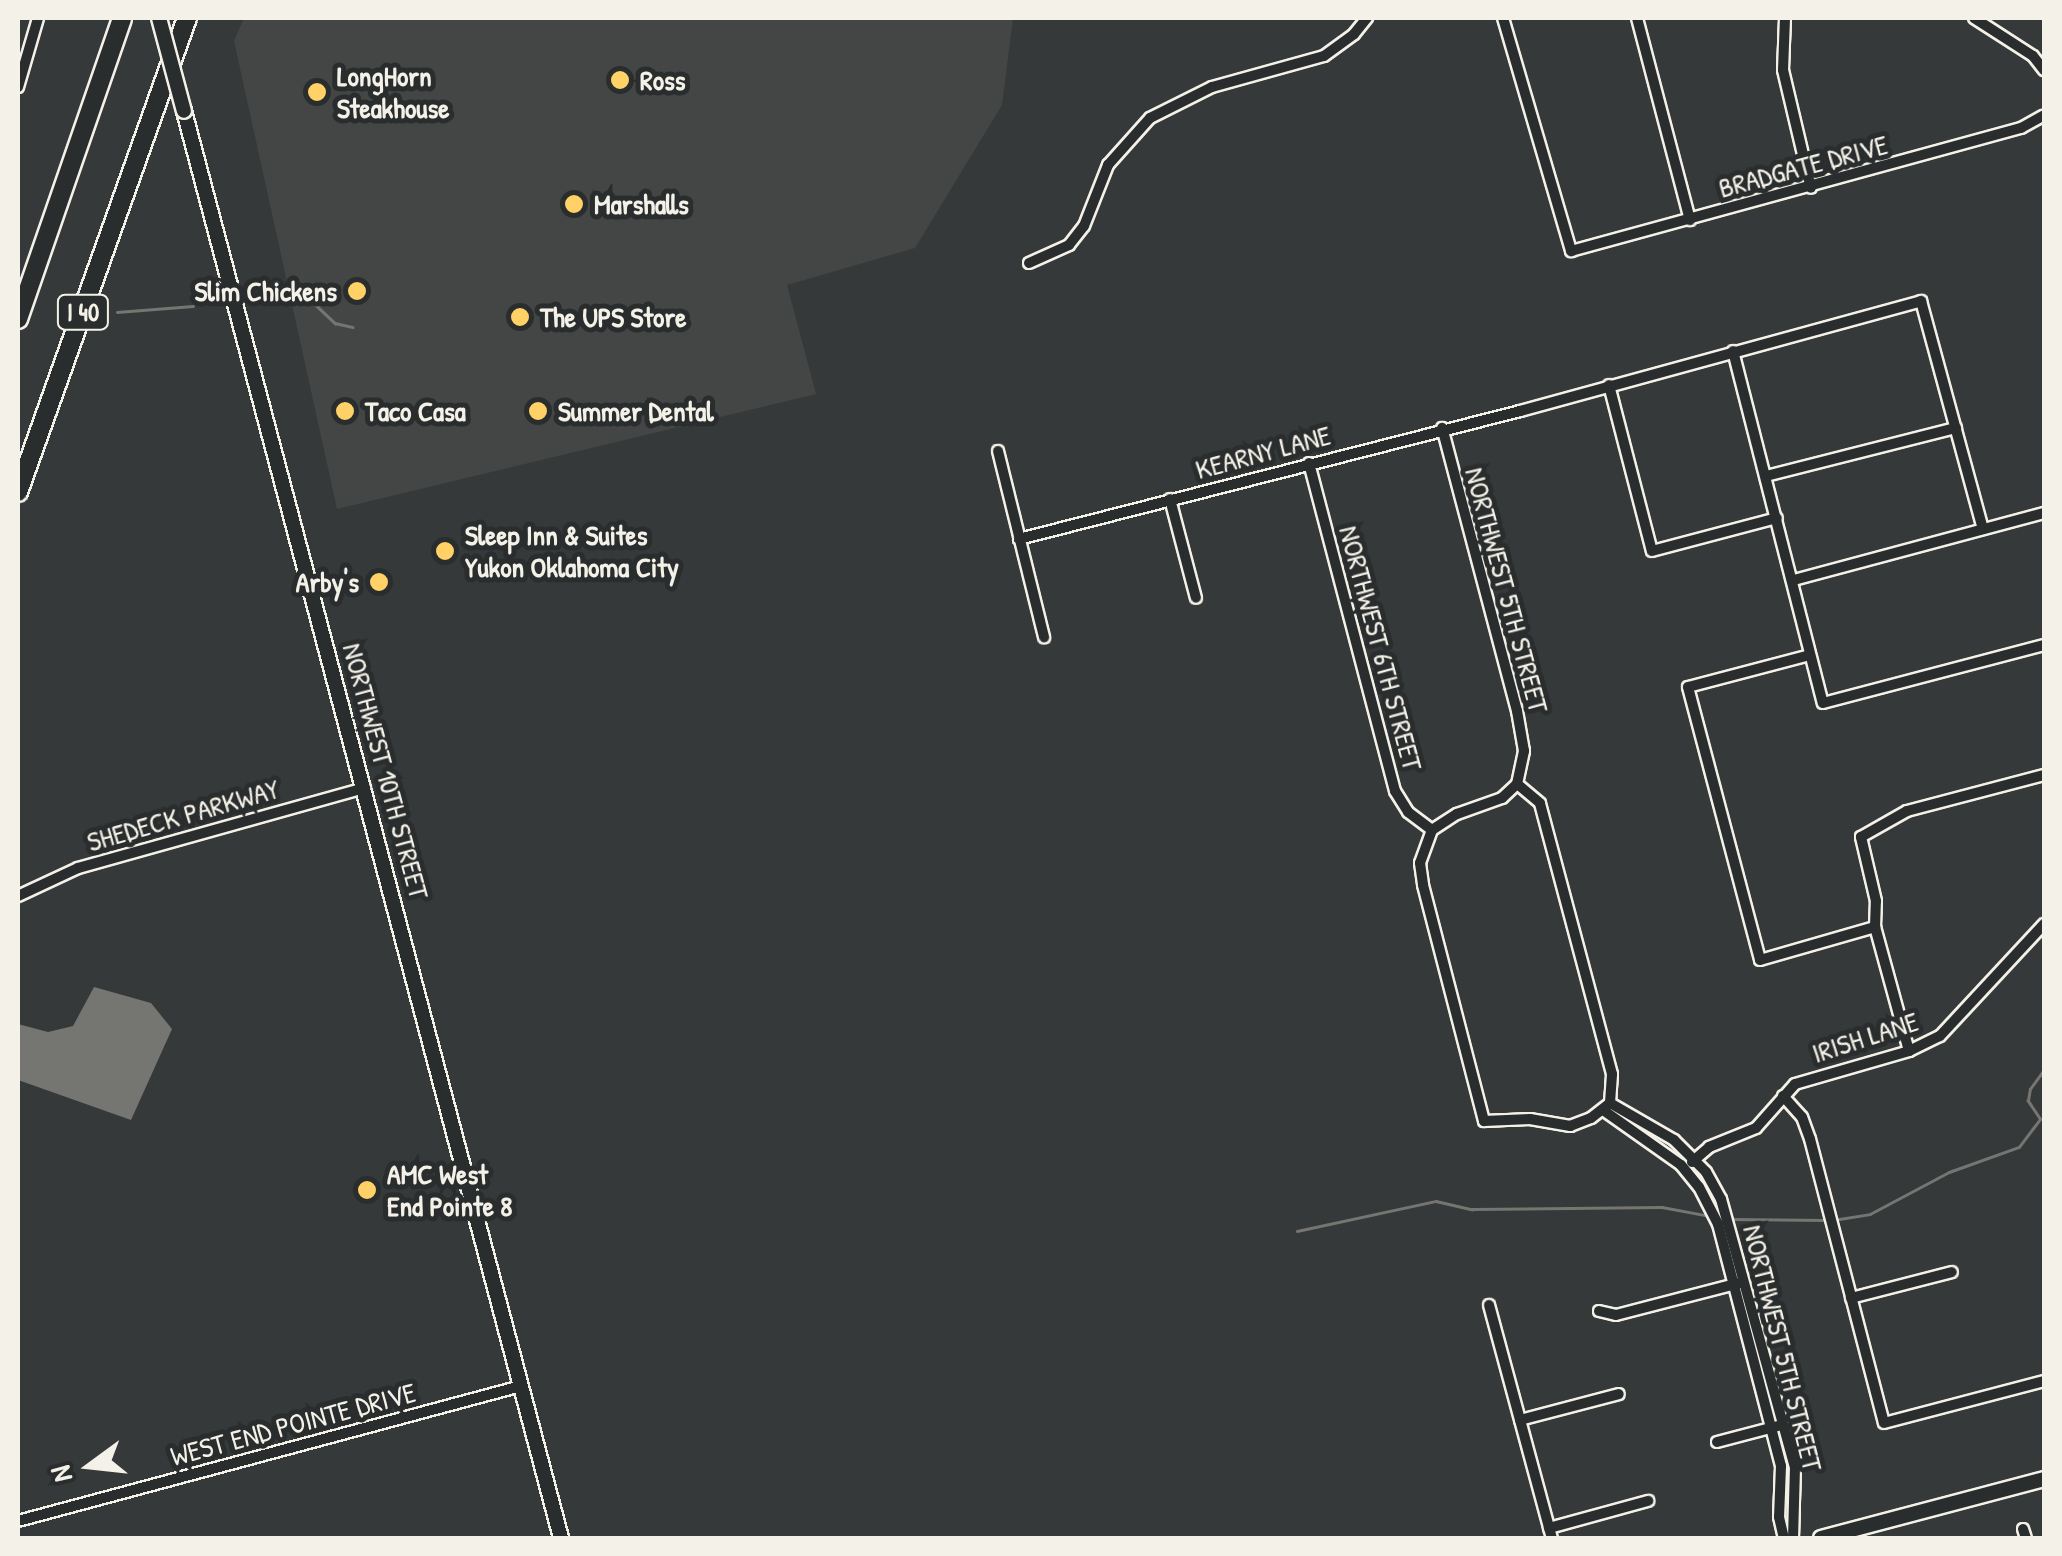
<!DOCTYPE html>
<style>
body{margin:0}
#map{position:relative;width:2062px;height:1556px;overflow:hidden;background:#363939;font-family:"Patrick Hand",sans-serif}
div>[style]{position:absolute}
.built>*{inset:0;background:#434645}
.water>*{inset:0;background:#757572}
.stream>*{height:2.5px;margin:-1.25px;padding:0 1.25px;transform-origin:1.25px;border-radius:1.25px;background:#757572}
.roads{filter:drop-shadow(2px 0 #f4f1e8) drop-shadow(-2px 0 #f4f1e8) drop-shadow(0 2px #f4f1e8) drop-shadow(0 -2px #f4f1e8)}
.street>*{height:10px;margin:-5px;padding:0 5px;transform-origin:5px;border-radius:5px;background:#2a2d2e}
.secondary>*{height:14px;margin:-7px;padding:0 7px;transform-origin:7px;border-radius:7px;background:#2a2d2e}
.highway>*{height:18px;margin:-9px;padding:0 9px;transform-origin:9px;border-radius:9px;background:#2a2d2e}
.bridges{filter:drop-shadow(2px 0 #f4f1e8) drop-shadow(-2px 0 #f4f1e8) drop-shadow(0 2px #f4f1e8) drop-shadow(0 -2px #f4f1e8)}
.secondary-bridge>*{height:14px;margin:-7px;padding:0 7px;transform-origin:7px;border-radius:7px;background:#2a2d2e}
.dots>*{width:28px;height:28px;translate:-50% -50%;box-sizing:border-box;border:5px solid #2a2d2e;border-radius:50%}
span{translate:-50% -50%;white-space:nowrap;text-align:center;line-height:1.15;-webkit-text-stroke:10px #2a2d2e;paint-order:stroke}
.shield-label span{padding:2px 8px;background:#2a2d2e;border:2px solid;border-radius:8px;-webkit-text-stroke-width:0}
.shield-label{font-size:25px;color:#f4f1e8;font-weight:700}
.poi-label{font-size:28px;color:#f4f1e8;font-weight:700}
.left{translate:0 -50%;text-align:left}
.right{translate:-100% -50%;text-align:right}
.street-label{font-size:28px;color:#f4f1e8}
.frame{position:absolute;inset:0;border:20px solid #f4f1e8;pointer-events:none}
.north{position:absolute;left:40px;top:1416px;width:100px;height:100px;-webkit-text-stroke:8px #2a2d2e;paint-order:stroke;rotate:255deg;font-size:28px;font-weight:700;line-height:40px;text-align:center;color:#f4f1e8}
.north::after{content:'';display:block;margin:auto;width:35px;height:45px;background:#f4f1e8;clip-path:polygon(50% 0,100% 100%,50% 72%,0 100%)}
</style>
<div id="map">
<div class="built">
<div style="clip-path:polygon(244px 18px,1013px 18px,1002px 105px,915px 248px,787px 285px,816px 394px,337px 509px,234px 41px)"></div>
</div>
<div class="water">
<div style="clip-path:polygon(94px 987px,151px 1003px,172px 1029px,131px 1120px,18px 1080px,18px 1024px,48px 1032px,73px 1026px)"></div>
</div>
<div class="stream">
<div style="left:261px;top:288px;width:38px;rotate:2deg"></div>
<div style="left:299px;top:289px;width:50px;rotate:43.4deg"></div>
<div style="left:335px;top:323px;width:18px;rotate:13deg"></div>
<div style="left:117px;top:312px;width:76px;rotate:-4.5deg"></div>
<div style="left:1733px;top:1219px;width:92px;rotate:0.6deg"></div>
<div style="left:1833px;top:1220px;width:37px;rotate:-9deg"></div>
<div style="left:1870px;top:1214px;width:89px;rotate:-28deg"></div>
<div style="left:1949px;top:1172px;width:74px;rotate:-19.7deg"></div>
<div style="left:2019px;top:1147px;width:35px;rotate:-53deg"></div>
<div style="left:2040px;top:1119px;width:22px;rotate:-124deg"></div>
<div style="left:2028px;top:1101px;width:12px;rotate:-81deg"></div>
<div style="left:2030px;top:1089px;width:24px;rotate:-54deg"></div>
<div style="left:1297px;top:1231px;width:142px;rotate:-12.2deg"></div>
<div style="left:1436px;top:1201px;width:37px;rotate:13deg"></div>
<div style="left:1472px;top:1209px;width:190px;rotate:-0.6deg"></div>
<div style="left:1662px;top:1207px;width:49px;rotate:10.6deg"></div>
</div>
<div class="roads">
<div class="street">
<div style="left:1503px;top:18px;width:243px;rotate:73.7deg"></div>
<div style="left:1571px;top:251px;width:467px;rotate:-15.3deg"></div>
<div style="left:2021px;top:128px;width:26px;rotate:-29deg"></div>
<div style="left:1637px;top:18px;width:209px;rotate:75.3deg"></div>
<div style="left:1785px;top:18px;width:52px;rotate:92.2deg"></div>
<div style="left:1783px;top:70px;width:121px;rotate:76.7deg"></div>
<div style="left:1974px;top:18px;width:70px;rotate:32.8deg"></div>
<div style="left:2033px;top:56px;width:18px;rotate:52deg"></div>
<div style="left:18px;top:87px;width:72px;rotate:-73.8deg"></div>
<div style="left:1029px;top:263px;width:44px;rotate:-24.2deg"></div>
<div style="left:1069px;top:245px;width:24px;rotate:-52deg"></div>
<div style="left:1084px;top:226px;width:66px;rotate:-68.5deg"></div>
<div style="left:1108px;top:165px;width:63px;rotate:-48.2deg"></div>
<div style="left:1150px;top:118px;width:69px;rotate:-26.6deg"></div>
<div style="left:1212px;top:87px;width:116px;rotate:-15.5deg"></div>
<div style="left:1324px;top:56px;width:37px;rotate:-36deg"></div>
<div style="left:1354px;top:34px;width:21px;rotate:-51deg"></div>
<div style="left:1733px;top:351px;width:363px;rotate:75.7deg"></div>
<div style="left:1823px;top:703px;width:228px;rotate:-14.7deg"></div>
<div style="left:1609px;top:385px;width:171px;rotate:75.5deg"></div>
<div style="left:1652px;top:551px;width:129px;rotate:-14.8deg"></div>
<div style="left:998px;top:451px;width:192px;rotate:76.1deg"></div>
<div style="left:1309px;top:463px;width:339px;rotate:75.3deg"></div>
<div style="left:1395px;top:791px;width:25px;rotate:58deg"></div>
<div style="left:1408px;top:812px;width:30px;rotate:37deg"></div>
<div style="left:1432px;top:830px;width:35px;rotate:110deg"></div>
<div style="left:1420px;top:863px;width:22px;rotate:82deg"></div>
<div style="left:1423px;top:885px;width:244px;rotate:75.5deg"></div>
<div style="left:1484px;top:1121px;width:46px;rotate:-2.5deg"></div>
<div style="left:1530px;top:1119px;width:41px;rotate:9.9deg"></div>
<div style="left:1570px;top:1126px;width:22px;rotate:-21deg"></div>
<div style="left:1591px;top:1118px;width:24px;rotate:-38deg"></div>
<div style="left:1610px;top:1103px;width:29px;rotate:-86deg"></div>
<div style="left:1612px;top:1074px;width:280px;rotate:-104.9deg"></div>
<div style="left:1540px;top:803px;width:30px;rotate:-140deg"></div>
<div style="left:1517px;top:784px;width:34px;rotate:-78deg"></div>
<div style="left:1524px;top:751px;width:41px;rotate:-99.9deg"></div>
<div style="left:1517px;top:711px;width:293px;rotate:-104.8deg"></div>
<div style="left:1766px;top:476px;width:196px;rotate:-14.2deg"></div>
<div style="left:1170px;top:499px;width:102px;rotate:75.3deg"></div>
<div style="left:1019px;top:539px;width:517px;rotate:-14.33deg"></div>
<div style="left:1520px;top:411px;width:416px;rotate:-15.3deg"></div>
<div style="left:1921px;top:301px;width:236px;rotate:74.8deg"></div>
<div style="left:1794px;top:580px;width:259px;rotate:-15deg"></div>
<div style="left:1810px;top:655px;width:126px;rotate:165.3deg"></div>
<div style="left:1688px;top:687px;width:282px;rotate:75.2deg"></div>
<div style="left:1760px;top:960px;width:120px;rotate:-16deg"></div>
<div style="left:1432px;top:830px;width:30px;rotate:-33deg"></div>
<div style="left:1457px;top:814px;width:48px;rotate:-19.6deg"></div>
<div style="left:1502px;top:798px;width:21px;rotate:-43deg"></div>
<div style="left:18px;top:896px;width:66px;rotate:-25deg"></div>
<div style="left:78px;top:868px;width:298px;rotate:-15.6deg"></div>
<div style="left:1909px;top:1051px;width:129px;rotate:-105.3deg"></div>
<div style="left:1875px;top:927px;width:26px;rotate:-88deg"></div>
<div style="left:1876px;top:901px;width:66px;rotate:-103.2deg"></div>
<div style="left:1861px;top:837px;width:53px;rotate:-29.5deg"></div>
<div style="left:1907px;top:811px;width:142px;rotate:-14.7deg"></div>
<div style="left:1783px;top:1096px;width:28px;rotate:48deg"></div>
<div style="left:1802px;top:1117px;width:23px;rotate:70deg"></div>
<div style="left:1810px;top:1139px;width:293px;rotate:75.4deg"></div>
<div style="left:1884px;top:1423px;width:165px;rotate:-14.7deg"></div>
<div style="left:1610px;top:1103px;width:74px;rotate:30deg"></div>
<div style="left:1674px;top:1140px;width:45px;rotate:45deg"></div>
<div style="left:1706px;top:1172px;width:31px;rotate:61deg"></div>
<div style="left:1721px;top:1199px;width:278px;rotate:74.6deg"></div>
<div style="left:1795px;top:1467px;width:71px;rotate:91.6deg"></div>
<div style="left:1603px;top:1110px;width:95px;rotate:35.2deg"></div>
<div style="left:1681px;top:1165px;width:28px;rotate:51deg"></div>
<div style="left:1699px;top:1187px;width:42px;rotate:62.8deg"></div>
<div style="left:1718px;top:1224px;width:250px;rotate:75.4deg"></div>
<div style="left:1781px;top:1466px;width:51px;rotate:92.2deg"></div>
<div style="left:1779px;top:1517px;width:22px;rotate:77deg"></div>
<div style="left:1692px;top:1162px;width:23px;rotate:-41deg"></div>
<div style="left:1709px;top:1147px;width:51px;rotate:-22deg"></div>
<div style="left:1756px;top:1128px;width:59px;rotate:-48.4deg"></div>
<div style="left:1795px;top:1084px;width:119px;rotate:-16.1deg"></div>
<div style="left:1909px;top:1051px;width:34px;rotate:-26deg"></div>
<div style="left:1940px;top:1036px;width:153px;rotate:-47.1deg"></div>
<div style="left:1851px;top:1298px;width:104px;rotate:-14.4deg"></div>
<div style="left:1489px;top:1305px;width:241px;rotate:74.9deg"></div>
<div style="left:1599px;top:1311px;width:17px;rotate:13deg"></div>
<div style="left:1616px;top:1315px;width:128px;rotate:-14.5deg"></div>
<div style="left:1520px;top:1420px;width:102px;rotate:-14.7deg"></div>
<div style="left:1717px;top:1442px;width:63px;rotate:-14.7deg"></div>
<div style="left:18px;top:1521px;width:521px;rotate:-15.02deg"></div>
<div style="left:1549px;top:1528px;width:103px;rotate:-15.3deg"></div>
<div style="left:2023px;top:1529px;width:9px;rotate:72deg"></div>
</div>
<div class="secondary">
<div style="left:184px;top:111px;width:1476px;rotate:75.2deg"></div>
<div style="left:1821px;top:1538px;width:231px;rotate:-14.8deg"></div>
</div>
<div class="highway">
<div style="left:18px;top:319px;width:318px;rotate:-70.9deg"></div>
<div style="left:18px;top:492px;width:503px;rotate:-70.38deg"></div>
</div>
</div>
<div class="bridges">
<div class="secondary-bridge">
<div style="left:159px;top:18px;width:96px;rotate:75deg"></div>
</div>
</div>
<div class="dots">
<div style="left:620px;top:80px;background:#ffd166"></div>
<div style="left:317px;top:92px;background:#ffd166"></div>
<div style="left:574px;top:204px;background:#ffd166"></div>
<div style="left:357px;top:291px;background:#ffd166"></div>
<div style="left:520px;top:317px;background:#ffd166"></div>
<div style="left:345px;top:411px;background:#ffd166"></div>
<div style="left:538px;top:411px;background:#ffd166"></div>
<div style="left:445px;top:551px;background:#ffd166"></div>
<div style="left:379px;top:582px;background:#ffd166"></div>
<div style="left:367px;top:1190px;background:#ffd166"></div>
</div>
<div class="shield-label">
<span style="left:83px;top:312px">I 40</span>
</div>
<div class="poi-label">
<span class="left" style="left:337px;top:92px">LongHorn<br>Steakhouse</span>
<span class="left" style="left:640px;top:80px">Ross</span>
<span class="left" style="left:594px;top:204px">Marshalls</span>
<span class="right" style="left:337px;top:291px">Slim Chickens</span>
<span class="left" style="left:540px;top:317px">The UPS Store</span>
<span class="left" style="left:365px;top:411px">Taco Casa</span>
<span class="left" style="left:558px;top:411px">Summer Dental</span>
<span class="left" style="left:465px;top:551px">Sleep Inn &amp; Suites<br>Yukon Oklahoma City</span>
<span class="right" style="left:359px;top:582px">Arby's</span>
<span class="left" style="left:387px;top:1190px">AMC West<br>End Pointe 8</span>
</div>
<div class="street-label">
<span style="left:1803px;top:166px;rotate:-15deg">BRADGATE DRIVE</span>
<span style="left:1263px;top:452px;rotate:-15deg">KEARNY LANE</span>
<span style="left:1507px;top:590px;rotate:75deg">NORTHWEST 5TH STREET</span>
<span style="left:1381px;top:648px;rotate:75deg">NORTHWEST 6TH STREET</span>
<span style="left:386px;top:771px;rotate:75deg">NORTHWEST 10TH STREET</span>
<span style="left:183px;top:815px;rotate:-16deg">SHEDECK PARKWAY</span>
<span style="left:1865px;top:1037px;rotate:-18deg">IRISH LANE</span>
<span style="left:1783px;top:1348px;rotate:76deg">NORTHWEST 5TH STREET</span>
<span style="left:293px;top:1424px;rotate:-15deg">WEST END POINTE DRIVE</span>
</div>
<div class="frame"></div>
<div class="north">N</div>
</div>
